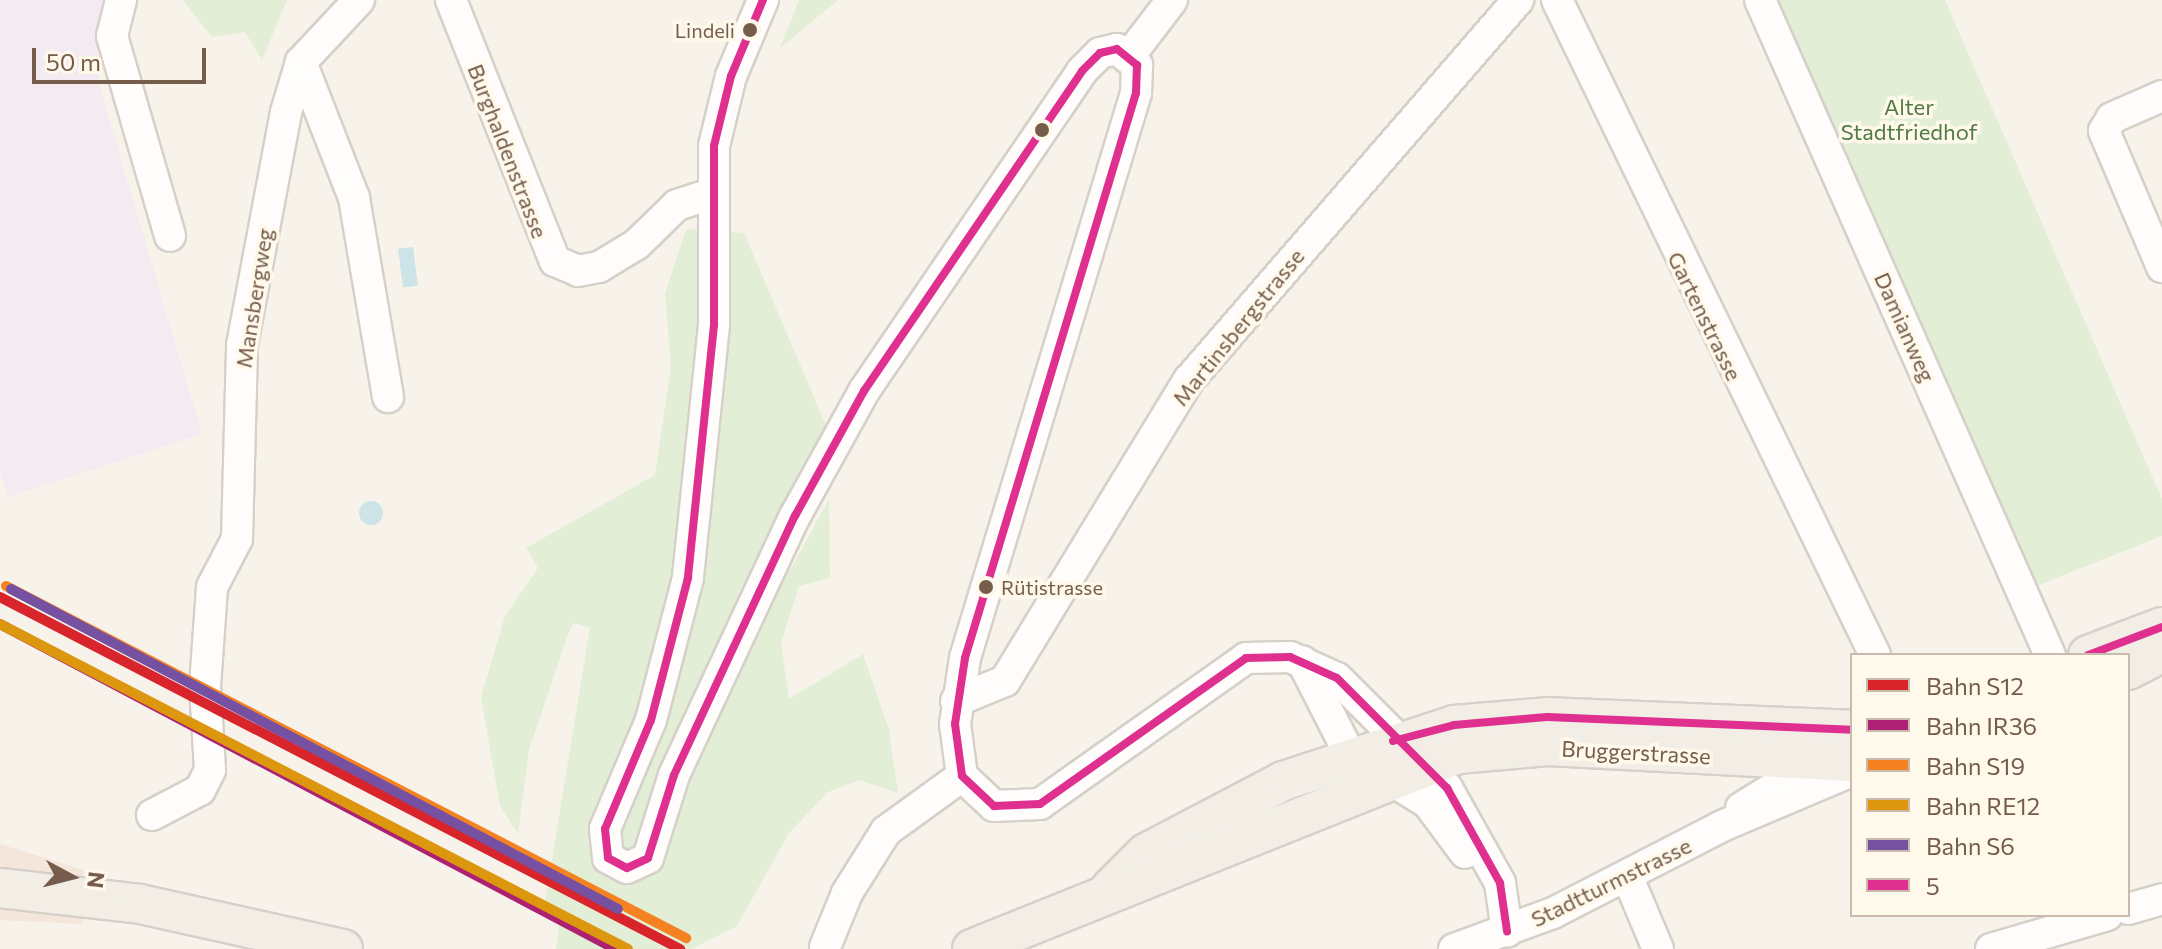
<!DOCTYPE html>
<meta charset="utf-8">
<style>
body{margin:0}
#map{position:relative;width:2162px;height:949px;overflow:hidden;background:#f7f3eb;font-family:Commissioner,sans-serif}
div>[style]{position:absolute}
.commercial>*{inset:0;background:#f5e6dc}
.education>*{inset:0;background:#f4eaf2}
.green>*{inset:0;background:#e2eed6}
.water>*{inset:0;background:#cce4e8;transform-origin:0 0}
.round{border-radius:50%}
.roads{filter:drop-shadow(2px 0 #d6d0c9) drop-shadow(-2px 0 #d6d0c9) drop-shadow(0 2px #d6d0c9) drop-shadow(0 -2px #d6d0c9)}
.minor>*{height:30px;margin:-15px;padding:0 15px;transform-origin:15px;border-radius:15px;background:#fefdfc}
.major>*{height:38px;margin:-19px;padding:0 19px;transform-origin:19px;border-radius:19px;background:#f2eee6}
.bus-1>*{height:8px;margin:-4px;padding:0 4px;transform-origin:4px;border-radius:4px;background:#df3090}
.rail-1>*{height:10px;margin:-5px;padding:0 5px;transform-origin:5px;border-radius:5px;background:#d8242b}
.rail-2>*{height:10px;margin:-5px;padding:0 5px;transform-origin:5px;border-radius:5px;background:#ae2071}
.rail-3>*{height:10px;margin:-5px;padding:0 5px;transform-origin:5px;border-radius:5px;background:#f58220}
.rail-4>*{height:10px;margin:-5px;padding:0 5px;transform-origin:5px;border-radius:5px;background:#dd970f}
.rail-5>*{height:10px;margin:-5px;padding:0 5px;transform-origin:5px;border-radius:5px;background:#7751a1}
.dots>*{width:22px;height:22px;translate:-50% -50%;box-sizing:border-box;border:4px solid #fff9ec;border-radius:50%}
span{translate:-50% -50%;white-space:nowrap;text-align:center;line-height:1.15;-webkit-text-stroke:7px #fff9ec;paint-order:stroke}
.bus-label{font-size:20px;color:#755c4b}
.right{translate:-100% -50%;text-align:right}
.left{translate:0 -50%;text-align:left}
.park-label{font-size:22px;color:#507b42}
.street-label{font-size:22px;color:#755c4b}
.legend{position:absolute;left:1850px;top:653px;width:280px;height:264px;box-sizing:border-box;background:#fff9ec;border:2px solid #c8baac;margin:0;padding:10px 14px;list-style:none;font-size:24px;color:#755c4b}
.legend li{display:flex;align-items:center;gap:16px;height:40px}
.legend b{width:40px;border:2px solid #c8baac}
.north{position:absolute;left:32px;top:837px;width:80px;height:80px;-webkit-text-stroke:6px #fff9ec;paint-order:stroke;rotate:97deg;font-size:22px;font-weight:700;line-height:32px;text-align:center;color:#755c4b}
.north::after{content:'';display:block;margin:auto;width:28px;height:36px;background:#755c4b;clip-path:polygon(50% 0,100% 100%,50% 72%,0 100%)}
.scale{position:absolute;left:32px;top:48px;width:174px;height:36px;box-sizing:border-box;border:4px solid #755c4b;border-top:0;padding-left:10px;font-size:24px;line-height:28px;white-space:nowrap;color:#755c4b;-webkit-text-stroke:6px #fff9ec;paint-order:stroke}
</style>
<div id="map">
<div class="commercial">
<div style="clip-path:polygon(0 844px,84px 870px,83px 924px,0 920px)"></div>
</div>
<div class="education">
<div style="clip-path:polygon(0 0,103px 0,98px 82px,202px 434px,8px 497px,0 472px)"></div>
</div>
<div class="green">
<div style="clip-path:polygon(183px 0,287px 0,262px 60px,245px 32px,212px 37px)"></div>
<div style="clip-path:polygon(799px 0,838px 0,780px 48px)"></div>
<div style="clip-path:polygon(1769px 0,1945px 0,2162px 499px,2162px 536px,2031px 588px)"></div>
<div style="clip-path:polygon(686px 229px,744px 233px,826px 425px,758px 578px,792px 567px,829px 499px,830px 578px,799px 586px,781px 643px,789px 699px,863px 654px,889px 730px,898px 793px,859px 780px,828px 792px,789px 833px,737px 926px,691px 949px,556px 949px,560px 918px,543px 914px,590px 627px,573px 623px,566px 640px,529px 750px,518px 833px,500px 806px,481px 697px,505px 616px,538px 568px,526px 548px,655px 475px,671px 366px,665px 294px)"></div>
</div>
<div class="water">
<div style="left:413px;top:247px;width:39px;height:15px;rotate:83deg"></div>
<div class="round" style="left:359px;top:501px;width:24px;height:24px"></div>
</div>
<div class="roads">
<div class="minor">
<div style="left:121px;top:0;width:37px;rotate:104deg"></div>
<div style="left:112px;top:36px;width:208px;rotate:73.8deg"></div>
<div style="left:451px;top:0;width:281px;rotate:68.3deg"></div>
<div style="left:555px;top:261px;width:25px;rotate:23deg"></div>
<div style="left:578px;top:271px;width:21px;rotate:-11deg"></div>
<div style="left:599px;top:267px;width:44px;rotate:-31.2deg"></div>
<div style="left:637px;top:244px;width:56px;rotate:-44.3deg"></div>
<div style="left:677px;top:205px;width:36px;rotate:-18deg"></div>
<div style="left:763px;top:0;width:82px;rotate:112.8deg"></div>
<div style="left:731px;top:76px;width:72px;rotate:103.7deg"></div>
<div style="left:714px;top:146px;width:179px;rotate:90deg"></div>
<div style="left:714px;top:325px;width:254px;rotate:95.9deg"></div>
<div style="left:688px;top:578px;width:147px;rotate:104.6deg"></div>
<div style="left:651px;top:720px;width:118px;rotate:112.9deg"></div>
<div style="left:605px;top:829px;width:29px;rotate:84deg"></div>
<div style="left:608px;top:858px;width:21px;rotate:28deg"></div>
<div style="left:627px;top:868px;width:23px;rotate:-25deg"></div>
<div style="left:648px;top:858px;width:87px;rotate:-72.6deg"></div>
<div style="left:674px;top:775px;width:286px;rotate:-65deg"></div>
<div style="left:795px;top:516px;width:143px;rotate:-61.1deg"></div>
<div style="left:864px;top:391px;width:387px;rotate:-55.7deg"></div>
<div style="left:1082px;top:71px;width:25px;rotate:-45deg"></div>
<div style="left:1100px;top:53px;width:17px;rotate:-13deg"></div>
<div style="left:1117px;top:49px;width:26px;rotate:39deg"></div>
<div style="left:1137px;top:65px;width:28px;rotate:92deg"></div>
<div style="left:1136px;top:93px;width:590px;rotate:106.84deg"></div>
<div style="left:965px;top:658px;width:67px;rotate:98.6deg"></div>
<div style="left:955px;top:724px;width:52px;rotate:82.3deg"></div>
<div style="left:962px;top:776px;width:44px;rotate:43.2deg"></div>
<div style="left:994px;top:806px;width:46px;rotate:-2.5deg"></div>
<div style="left:1040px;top:804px;width:252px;rotate:-35.3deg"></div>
<div style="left:1246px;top:658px;width:44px;rotate:-1.3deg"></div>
<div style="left:1290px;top:657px;width:51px;rotate:24.1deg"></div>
<div style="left:1337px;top:678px;width:156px;rotate:45deg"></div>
<div style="left:1447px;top:788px;width:109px;rotate:60.8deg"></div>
<div style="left:1500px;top:883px;width:49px;rotate:81.7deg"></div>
<div style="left:1557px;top:0;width:728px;rotate:64.1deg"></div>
<div style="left:1760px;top:0;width:716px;rotate:66.12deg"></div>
<div style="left:1130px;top:55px;width:69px;rotate:-52.6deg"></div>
<div style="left:301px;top:62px;width:146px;rotate:68.7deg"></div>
<div style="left:354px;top:198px;width:202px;rotate:80.3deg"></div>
<div style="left:2162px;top:96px;width:55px;rotate:156.3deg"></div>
<div style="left:2112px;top:118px;width:15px;rotate:122deg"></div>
<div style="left:2104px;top:131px;width:148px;rotate:66.9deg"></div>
<div style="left:1302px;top:661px;width:106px;rotate:62.9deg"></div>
<div style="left:1350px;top:755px;width:92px;rotate:31.6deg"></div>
<div style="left:1428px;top:803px;width:62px;rotate:53.5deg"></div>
<div style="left:956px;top:701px;width:53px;rotate:-22.2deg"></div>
<div style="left:1005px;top:681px;width:353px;rotate:-58.6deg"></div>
<div style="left:1189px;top:380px;width:503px;rotate:-49.11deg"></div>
<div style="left:1741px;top:808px;width:95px;rotate:-31.7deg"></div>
<div style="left:152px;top:815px;width:54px;rotate:-27.5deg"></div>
<div style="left:200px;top:790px;width:22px;rotate:-63deg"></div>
<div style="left:210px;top:770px;width:83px;rotate:-93.4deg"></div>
<div style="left:205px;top:687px;width:100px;rotate:-86deg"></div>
<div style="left:212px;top:587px;width:54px;rotate:-62.5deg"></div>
<div style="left:237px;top:539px;width:194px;rotate:-88.5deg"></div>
<div style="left:242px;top:345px;width:237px;rotate:-79.3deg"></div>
<div style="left:286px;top:112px;width:52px;rotate:-73.3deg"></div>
<div style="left:301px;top:62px;width:85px;rotate:-46.9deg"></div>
<div style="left:1628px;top:878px;width:77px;rotate:67.1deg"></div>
<div style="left:2128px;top:909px;width:35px;rotate:-16deg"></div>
<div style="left:825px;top:947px;width:58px;rotate:-67.8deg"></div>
<div style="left:847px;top:893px;width:73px;rotate:-57.8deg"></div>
<div style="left:886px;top:831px;width:94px;rotate:-35.9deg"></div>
<div style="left:1454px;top:949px;width:105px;rotate:-20deg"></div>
<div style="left:1553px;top:913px;width:190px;rotate:-27.2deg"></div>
<div style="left:1722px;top:826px;width:141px;rotate:-22.9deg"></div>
<div style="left:1991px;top:949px;width:121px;rotate:-16.3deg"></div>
</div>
<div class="major">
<div style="left:2088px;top:655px;width:79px;rotate:-20.7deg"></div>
<div style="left:2128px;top:670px;width:38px;rotate:-27deg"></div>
<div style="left:0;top:888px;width:141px;rotate:6.5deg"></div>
<div style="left:140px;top:904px;width:208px;rotate:12.5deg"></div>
<div style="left:1110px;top:889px;width:51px;rotate:-45deg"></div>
<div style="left:1146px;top:853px;width:155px;rotate:-27.7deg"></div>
<div style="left:1283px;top:781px;width:180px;rotate:-18.1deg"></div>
<div style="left:1454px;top:725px;width:93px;rotate:-4.9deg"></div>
<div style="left:1547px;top:717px;width:305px;rotate:2.4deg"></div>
<div style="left:972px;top:949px;width:524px;rotate:-21.86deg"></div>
<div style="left:1458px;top:754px;width:90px;rotate:-5.1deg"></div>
<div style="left:1548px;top:746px;width:304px;rotate:3deg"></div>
</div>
</div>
<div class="bus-1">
<div style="left:763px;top:0;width:82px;rotate:112.8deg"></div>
<div style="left:731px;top:76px;width:72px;rotate:103.7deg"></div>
<div style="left:714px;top:146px;width:179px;rotate:90deg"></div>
<div style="left:714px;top:325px;width:254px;rotate:95.9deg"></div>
<div style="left:688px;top:578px;width:147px;rotate:104.6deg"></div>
<div style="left:651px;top:720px;width:118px;rotate:112.9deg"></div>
<div style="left:605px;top:829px;width:29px;rotate:84deg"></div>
<div style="left:608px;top:858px;width:21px;rotate:28deg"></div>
<div style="left:627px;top:868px;width:23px;rotate:-25deg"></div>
<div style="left:648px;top:858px;width:87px;rotate:-72.6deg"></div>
<div style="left:674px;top:775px;width:286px;rotate:-65deg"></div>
<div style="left:795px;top:516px;width:143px;rotate:-61.1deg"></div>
<div style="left:864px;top:391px;width:387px;rotate:-55.7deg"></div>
<div style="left:1082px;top:71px;width:25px;rotate:-45deg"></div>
<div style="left:1100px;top:53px;width:17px;rotate:-13deg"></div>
<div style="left:1117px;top:49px;width:26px;rotate:39deg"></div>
<div style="left:1137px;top:65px;width:28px;rotate:92deg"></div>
<div style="left:1136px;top:93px;width:590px;rotate:106.84deg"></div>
<div style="left:965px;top:658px;width:67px;rotate:98.6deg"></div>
<div style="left:955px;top:724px;width:52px;rotate:82.3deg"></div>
<div style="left:962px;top:776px;width:44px;rotate:43.2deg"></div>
<div style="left:994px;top:806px;width:46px;rotate:-2.5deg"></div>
<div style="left:1040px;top:804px;width:252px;rotate:-35.3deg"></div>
<div style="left:1246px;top:658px;width:44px;rotate:-1.3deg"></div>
<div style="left:1290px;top:657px;width:51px;rotate:24.1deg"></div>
<div style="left:1337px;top:678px;width:156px;rotate:45deg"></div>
<div style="left:1447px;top:788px;width:109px;rotate:60.8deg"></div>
<div style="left:1500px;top:883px;width:49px;rotate:81.7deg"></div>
<div style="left:2088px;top:655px;width:79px;rotate:-20.7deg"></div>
<div style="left:1393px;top:741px;width:63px;rotate:-14.7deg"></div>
<div style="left:1454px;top:725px;width:93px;rotate:-4.9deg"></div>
<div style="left:1547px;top:717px;width:305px;rotate:2.4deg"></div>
</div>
<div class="rail-1">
<div style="left:0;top:597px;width:766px;rotate:27.37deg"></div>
</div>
<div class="rail-2">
<div style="left:0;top:624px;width:696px;rotate:27.85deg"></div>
</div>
<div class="rail-3">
<div style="left:6px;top:586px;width:766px;rotate:27.37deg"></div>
</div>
<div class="rail-4">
<div style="left:0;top:624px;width:707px;rotate:27.36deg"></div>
</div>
<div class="rail-5">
<div style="left:11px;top:589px;width:686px;rotate:27.8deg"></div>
</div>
<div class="dots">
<div style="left:750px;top:30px;background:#755c4b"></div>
<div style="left:1042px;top:130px;background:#755c4b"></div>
<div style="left:986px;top:587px;background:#755c4b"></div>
</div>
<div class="bus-label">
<span class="right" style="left:735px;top:30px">Lindeli</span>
<span class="left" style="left:1001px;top:587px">Rütistrasse</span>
</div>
<div class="park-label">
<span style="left:1909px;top:119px">Alter<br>Stadtfriedhof</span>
</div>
<div class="street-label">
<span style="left:508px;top:151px;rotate:69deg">Burghaldenstrasse</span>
<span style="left:254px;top:298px;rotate:-81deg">Mansbergweg</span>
<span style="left:1705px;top:316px;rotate:64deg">Gartenstrasse</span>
<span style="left:1238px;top:327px;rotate:-51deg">Martinsbergstrasse</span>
<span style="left:1905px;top:327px;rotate:66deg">Damianweg</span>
<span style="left:1636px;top:752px;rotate:3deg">Bruggerstrasse</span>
<span style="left:1611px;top:882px;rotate:-26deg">Stadtturmstrasse</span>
</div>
<ul class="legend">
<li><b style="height:10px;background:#d8242b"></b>Bahn S12</li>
<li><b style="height:10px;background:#ae2071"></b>Bahn IR36</li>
<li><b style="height:10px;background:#f58220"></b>Bahn S19</li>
<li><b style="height:10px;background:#dd970f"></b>Bahn RE12</li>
<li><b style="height:10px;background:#7751a1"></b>Bahn S6</li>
<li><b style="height:10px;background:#df3090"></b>5</li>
</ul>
<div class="north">N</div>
<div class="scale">50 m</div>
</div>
